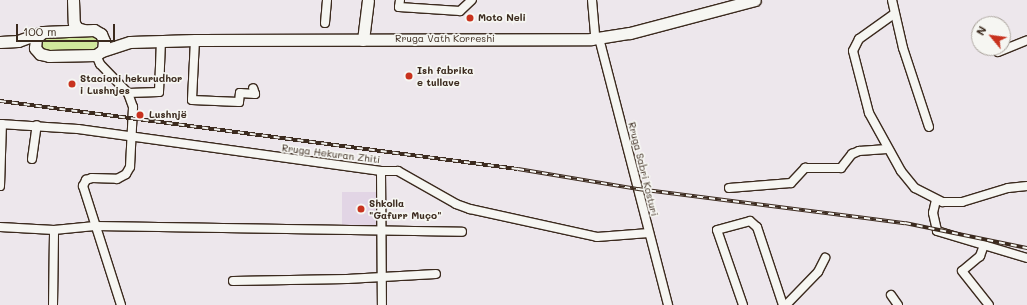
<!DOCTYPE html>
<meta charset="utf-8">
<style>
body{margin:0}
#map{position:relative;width:1027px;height:305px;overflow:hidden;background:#ede7ec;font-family:Mali,sans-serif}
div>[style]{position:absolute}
.built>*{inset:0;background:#e2d5e5;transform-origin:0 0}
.green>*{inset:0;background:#d0e79c}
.roads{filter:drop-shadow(1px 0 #3b2a1e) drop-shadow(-1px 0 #3b2a1e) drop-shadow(0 1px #3b2a1e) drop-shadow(0 -1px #3b2a1e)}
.street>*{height:8px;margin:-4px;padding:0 4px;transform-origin:4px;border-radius:4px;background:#f6f6f2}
.secondary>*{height:11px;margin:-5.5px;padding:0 5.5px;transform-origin:5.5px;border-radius:5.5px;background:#f6f6f2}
.rail>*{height:3.5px;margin-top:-1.75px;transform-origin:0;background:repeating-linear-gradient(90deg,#f6f6f2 0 6px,#3b2a1e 0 12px);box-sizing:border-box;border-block:1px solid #3b2a1e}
.dots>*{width:11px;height:11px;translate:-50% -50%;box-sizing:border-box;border:2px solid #f6f6f2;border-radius:50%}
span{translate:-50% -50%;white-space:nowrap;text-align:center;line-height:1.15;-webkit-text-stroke:3.5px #f6f6f2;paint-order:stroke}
.poi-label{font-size:10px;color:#3b2a1e;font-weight:700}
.left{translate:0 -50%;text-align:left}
.street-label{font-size:10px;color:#3b2a1e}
.north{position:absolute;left:971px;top:16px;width:40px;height:40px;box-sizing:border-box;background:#f6f6f2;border:1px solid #aba49d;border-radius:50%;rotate:299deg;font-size:11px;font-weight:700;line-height:16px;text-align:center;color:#3b2a1e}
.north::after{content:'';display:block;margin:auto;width:14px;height:18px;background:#c8321e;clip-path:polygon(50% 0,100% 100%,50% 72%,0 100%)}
.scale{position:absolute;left:16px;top:24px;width:99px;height:18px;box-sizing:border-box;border:2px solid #3b2a1e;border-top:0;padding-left:5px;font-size:12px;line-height:14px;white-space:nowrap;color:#3b2a1e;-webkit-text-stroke:3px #f6f6f2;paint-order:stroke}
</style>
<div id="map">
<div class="built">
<div style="left:342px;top:192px;width:36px;height:35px"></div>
</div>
<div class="green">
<div style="clip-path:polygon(90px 35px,95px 36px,98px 42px,95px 50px,49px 52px,41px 47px,43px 37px)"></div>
</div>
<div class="roads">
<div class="street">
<div style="left:400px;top:0;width:7px;rotate:98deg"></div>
<div style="left:399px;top:7px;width:61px;rotate:3.8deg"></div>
<div style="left:460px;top:11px;width:16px;rotate:-43deg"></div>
<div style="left:592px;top:0;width:38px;rotate:85deg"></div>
<div style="left:892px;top:0;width:49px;rotate:77.1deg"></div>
<div style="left:903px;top:48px;width:83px;rotate:71.8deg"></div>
<div style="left:894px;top:14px;width:43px;rotate:144.5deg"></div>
<div style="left:859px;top:39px;width:13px;rotate:117deg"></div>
<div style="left:853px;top:51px;width:64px;rotate:75.5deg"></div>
<div style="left:869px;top:113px;width:66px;rotate:61.1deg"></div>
<div style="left:901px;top:171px;width:22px;rotate:51deg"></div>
<div style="left:915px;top:188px;width:31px;rotate:27deg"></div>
<div style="left:943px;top:202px;width:19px"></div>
<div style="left:962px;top:202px;width:48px;rotate:-16.9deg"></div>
<div style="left:1008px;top:188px;width:19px;rotate:-6deg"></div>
<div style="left:325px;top:23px;width:23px;rotate:-85deg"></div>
<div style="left:599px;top:38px;width:276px;rotate:75.5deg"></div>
<div style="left:195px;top:40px;width:60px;rotate:92.9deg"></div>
<div style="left:192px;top:100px;width:47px;rotate:2.4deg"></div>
<div style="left:239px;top:102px;width:9px;rotate:-84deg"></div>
<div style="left:240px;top:93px;width:15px;rotate:4deg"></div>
<div style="left:255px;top:94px;width:6px;rotate:-108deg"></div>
<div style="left:998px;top:52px;width:31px;rotate:-22deg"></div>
<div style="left:96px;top:55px;width:10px;rotate:66deg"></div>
<div style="left:100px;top:64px;width:40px;rotate:46deg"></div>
<div style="left:128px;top:93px;width:31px;rotate:-2deg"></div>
<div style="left:159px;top:92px;width:51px;rotate:-87.8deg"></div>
<div style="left:0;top:124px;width:78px;rotate:3.7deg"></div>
<div style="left:78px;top:129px;width:306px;rotate:7.9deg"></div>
<div style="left:381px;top:171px;width:17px"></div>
<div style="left:398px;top:171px;width:67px;rotate:29.6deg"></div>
<div style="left:456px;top:204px;width:15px;rotate:20deg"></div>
<div style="left:470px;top:209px;width:130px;rotate:12.4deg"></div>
<div style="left:597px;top:237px;width:52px;rotate:-4.4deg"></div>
<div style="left:32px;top:159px;width:34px;rotate:-82deg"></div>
<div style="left:381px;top:171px;width:134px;rotate:89.6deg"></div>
<div style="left:0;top:186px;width:62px;rotate:-88.2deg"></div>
<div style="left:729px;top:188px;width:62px;rotate:-4.6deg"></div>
<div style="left:791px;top:183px;width:21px;rotate:-47deg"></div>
<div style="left:805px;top:168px;width:36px"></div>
<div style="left:841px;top:168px;width:18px;rotate:-52deg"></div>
<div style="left:852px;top:154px;width:8px;rotate:-23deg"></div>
<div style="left:859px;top:151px;width:28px;rotate:-4deg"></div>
<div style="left:936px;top:200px;width:13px;rotate:103deg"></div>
<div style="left:933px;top:213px;width:18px;rotate:77deg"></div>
<div style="left:937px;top:231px;width:94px;rotate:16.7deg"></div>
<div style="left:0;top:227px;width:54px;rotate:3.2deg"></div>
<div style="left:54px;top:230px;width:41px;rotate:-5.6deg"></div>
<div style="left:95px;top:226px;width:367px;rotate:0.9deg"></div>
<div style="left:984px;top:245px;width:12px;rotate:110deg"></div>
<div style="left:980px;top:256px;width:23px;rotate:140deg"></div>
<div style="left:962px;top:271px;width:43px;rotate:51.5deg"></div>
<div style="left:233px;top:281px;width:114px;rotate:-1deg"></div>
<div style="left:347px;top:279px;width:89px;rotate:-3.2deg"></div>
<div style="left:891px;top:295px;width:12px;rotate:55deg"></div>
<div style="left:53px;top:305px;width:75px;rotate:-89.2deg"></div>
<div style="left:121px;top:305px;width:125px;rotate:-107.7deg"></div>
<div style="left:83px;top:186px;width:7px;rotate:-63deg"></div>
<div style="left:86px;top:180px;width:6px;rotate:-18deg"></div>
<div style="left:92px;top:178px;width:25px;rotate:2deg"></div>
<div style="left:117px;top:179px;width:10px;rotate:-29deg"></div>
<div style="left:126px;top:174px;width:8px;rotate:-60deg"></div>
<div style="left:130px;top:167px;width:60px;rotate:-87.1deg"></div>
<div style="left:133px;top:107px;width:15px;rotate:-110deg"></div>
<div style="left:743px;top:305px;width:79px;rotate:-109.1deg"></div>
<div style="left:717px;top:230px;width:34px;rotate:-15deg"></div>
<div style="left:750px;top:221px;width:9px;rotate:41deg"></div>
<div style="left:757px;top:227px;width:82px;rotate:71.6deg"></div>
<div style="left:786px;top:305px;width:46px;rotate:-45.9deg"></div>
<div style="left:818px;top:272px;width:16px;rotate:-63deg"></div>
</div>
<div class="secondary">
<div style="left:73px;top:0;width:23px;rotate:88deg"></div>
<div style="left:74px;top:23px;width:6px;rotate:59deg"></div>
<div style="left:77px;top:28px;width:7px;rotate:16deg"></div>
<div style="left:94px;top:30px;width:8px;rotate:30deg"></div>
<div style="left:101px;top:34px;width:8px;rotate:67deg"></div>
<div style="left:104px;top:41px;width:9px;rotate:96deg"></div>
<div style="left:103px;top:50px;width:9px;rotate:144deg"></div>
<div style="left:96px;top:55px;width:47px;rotate:178.8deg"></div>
<div style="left:49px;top:56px;width:9px;rotate:-167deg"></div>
<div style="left:40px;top:54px;width:8px;rotate:-130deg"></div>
<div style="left:35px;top:48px;width:10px;rotate:-84deg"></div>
<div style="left:36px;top:38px;width:9px;rotate:-41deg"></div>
<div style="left:43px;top:32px;width:51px;rotate:-2.2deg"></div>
<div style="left:363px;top:40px;width:40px;rotate:-82.9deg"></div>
<div style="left:0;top:42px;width:18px;rotate:-3deg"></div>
<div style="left:18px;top:41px;width:23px;rotate:-20deg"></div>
<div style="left:102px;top:51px;width:29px;rotate:-18deg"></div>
<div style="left:130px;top:42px;width:65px;rotate:-1.8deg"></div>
<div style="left:195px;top:40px;width:396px;rotate:-0.1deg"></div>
<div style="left:591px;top:39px;width:39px;rotate:-9deg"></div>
<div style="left:630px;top:33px;width:129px;rotate:-14.8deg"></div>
</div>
</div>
<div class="rail">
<div style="left:0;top:101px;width:522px;rotate:7.48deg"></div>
<div style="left:518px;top:169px;width:122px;rotate:9.5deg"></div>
<div style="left:638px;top:189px;width:269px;rotate:7.3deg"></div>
<div style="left:905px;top:223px;width:125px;rotate:11.6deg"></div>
</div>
<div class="dots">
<div style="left:470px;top:18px;background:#c8321e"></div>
<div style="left:409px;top:76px;background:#c8321e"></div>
<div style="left:72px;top:84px;background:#c8321e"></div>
<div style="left:140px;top:115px;background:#c8321e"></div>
<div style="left:361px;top:209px;background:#c8321e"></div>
</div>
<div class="poi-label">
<span class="left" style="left:478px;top:18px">Moto Neli</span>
<span class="left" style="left:417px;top:76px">Ish fabrika<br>e tullave</span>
<span class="left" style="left:80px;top:84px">Stacioni hekurudhor<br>i Lushnjes</span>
<span class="left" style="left:149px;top:115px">Lushnjë</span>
<span class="left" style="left:369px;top:209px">Shkolla<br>"Gafurr Muço"</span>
</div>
<div class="street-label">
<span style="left:445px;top:39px">Rruga Vath Korreshi</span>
<span style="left:331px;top:154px;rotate:7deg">Rruga Hekuran Zhiti</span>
<span style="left:643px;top:169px;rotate:76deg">Rruga Sabri Kosturi</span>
</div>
<div class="north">N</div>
<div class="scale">100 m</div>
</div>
